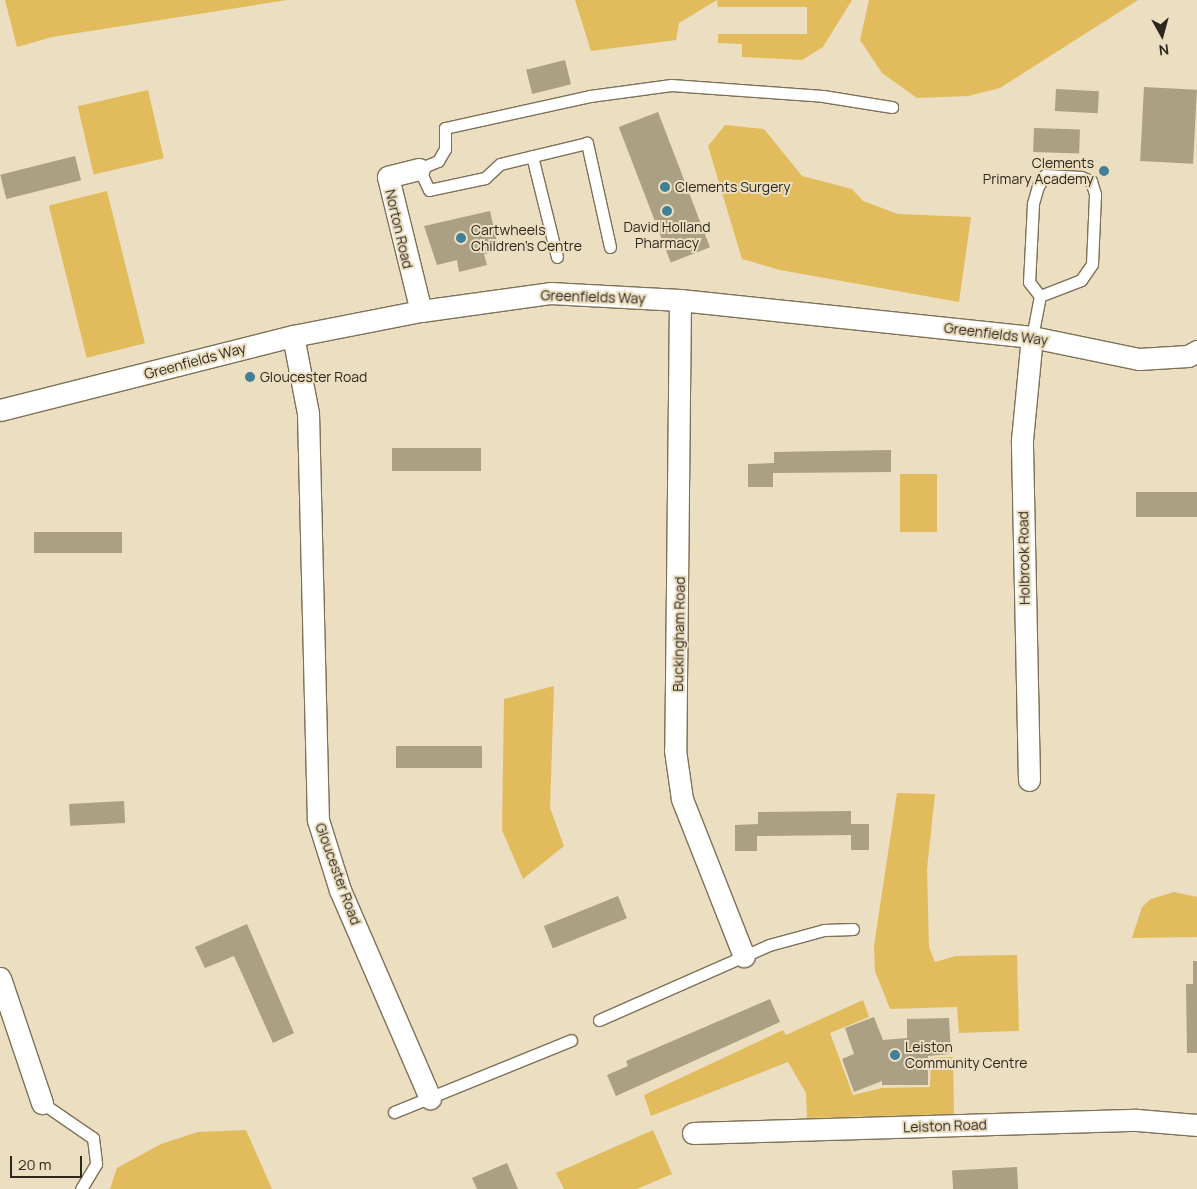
<!DOCTYPE html>
<style>
body{margin:0}
#map{position:relative;width:1197px;height:1189px;overflow:hidden;background:#ebdec1;font-family:Manrope,sans-serif}
div>[style]{position:absolute}
.green>*{inset:0;background:#e2bb5c;transform-origin:0 0}
.building>*{inset:0;background:#ab9f84;transform-origin:0 0}
.roads{filter:drop-shadow(1px 0 #7d7157) drop-shadow(-1px 0 #7d7157) drop-shadow(0 1px #7d7157) drop-shadow(0 -1px #7d7157)}
.lane>*{height:11px;margin:-5.5px;padding:0 5.5px;transform-origin:5.5px;border-radius:5.5px;background:#fff}
.street>*{height:21px;margin:-10.5px;padding:0 10.5px;transform-origin:10.5px;border-radius:10.5px;background:#fff}
.dots>*{width:14px;height:14px;translate:-50% -50%;box-sizing:border-box;border:2px solid #ebdec1;border-radius:50%}
span{translate:-50% -50%;white-space:nowrap;text-align:center;line-height:1.15;-webkit-text-stroke:4px #ebdec1;paint-order:stroke}
.poi-label{font-size:14px;color:#2d281d}
.right{translate:-100% -50%;text-align:right}
.left{translate:0 -50%;text-align:left}
.street-label{font-size:14px;color:#2d281d}
.north{position:absolute;left:1137px;top:10px;width:50px;height:50px;-webkit-text-stroke:4px #ebdec1;paint-order:stroke;rotate:173deg;font-size:14px;font-weight:700;line-height:20px;text-align:center;color:#2d281d}
.north::after{content:'';display:block;margin:auto;width:18px;height:22px;background:#2d281d;clip-path:polygon(50% 0,100% 100%,50% 72%,0 100%)}
.scale{position:absolute;left:10px;top:1156px;width:72px;height:22px;box-sizing:border-box;border:2px solid #2d281d;border-top:0;padding-left:6px;font-size:15px;line-height:18px;white-space:nowrap;color:#2d281d;-webkit-text-stroke:4px #ebdec1;paint-order:stroke}
</style>
<div id="map">
<div class="green">
<div style="clip-path:polygon(5px 0,287px 0,52px 37px,17px 47px)"></div>
<div style="clip-path:polygon(575px 0,717px 0,679px 23px,676px 40px,591px 51px)"></div>
<div style="clip-path:polygon(717px 0,852px 0,823px 47px,802px 60px,742px 57px,742px 44px,718px 43px,718px 34px,807px 34px,807px 7px,718px 7px)"></div>
<div style="clip-path:polygon(869px 0,1138px 0,1000px 88px,968px 96px,917px 98px,882px 73px,860px 40px)"></div>
<div style="left:148px;top:90px;width:70px;height:72px;rotate:77deg"></div>
<div style="clip-path:polygon(725px 125px,764px 129px,802px 176px,852px 189px,863px 201px,898px 214px,971px 217px,959px 302px,780px 270px,742px 259px,708px 146px)"></div>
<div style="left:107px;top:191px;width:157px;height:60px;rotate:76deg"></div>
<div style="left:937px;top:474px;width:58px;height:37px;rotate:90deg"></div>
<div style="clip-path:polygon(554px 686px,550px 808px,564px 846px,523px 879px,502px 830px,504px 699px)"></div>
<div style="clip-path:polygon(897px 793px,935px 794px,927px 869px,929px 947px,935px 962px,956px 956px,1017px 955px,1019px 1031px,959px 1033px,957px 1007px,890px 1009px,875px 971px,874px 946px)"></div>
<div style="clip-path:polygon(1174px 892px,1197px 897px,1197px 937px,1132px 938px,1142px 907px,1151px 899px)"></div>
<div style="clip-path:polygon(863px 1000px,869px 1017px,830px 1033px,853px 1095px,882px 1088px,930px 1087px,931px 1058px,953px 1057px,954px 1114px,807px 1118px,806px 1093px,788px 1062px,651px 1116px,644px 1095px,783px 1030px,786px 1035px)"></div>
<div style="clip-path:polygon(246px 1130px,272px 1189px,110px 1189px,117px 1168px,161px 1144px,198px 1132px)"></div>
<div style="clip-path:polygon(653px 1130px,672px 1174px,637px 1189px,564px 1189px,556px 1173px)"></div>
</div>
<div class="building">
<div style="left:565px;top:60px;width:25px;height:40px;rotate:76deg"></div>
<div style="left:1144px;top:87px;width:53px;height:74px;rotate:3deg"></div>
<div style="left:1056px;top:89px;width:43px;height:22px;rotate:3deg"></div>
<div style="left:658px;top:112px;width:145px;height:42px;rotate:69deg"></div>
<div style="left:1034px;top:128px;width:46px;height:24px;rotate:2deg"></div>
<div style="left:75px;top:156px;width:25px;height:77px;rotate:76deg"></div>
<div style="clip-path:polygon(490px 211px,499px 251px,484px 254px,487px 265px,459px 272px,457px 260px,437px 265px,424px 226px)"></div>
<div style="left:481px;top:448px;width:23px;height:89px;rotate:90deg"></div>
<div style="clip-path:polygon(891px 450px,891px 472px,773px 473px,773px 487px,748px 487px,748px 464px,774px 463px,774px 452px)"></div>
<div style="left:1136px;top:492px;width:61px;height:25px"></div>
<div style="left:122px;top:532px;width:21px;height:88px;rotate:90deg"></div>
<div style="left:482px;top:746px;width:22px;height:86px;rotate:90deg"></div>
<div style="left:124px;top:801px;width:22px;height:55px;rotate:87deg"></div>
<div style="clip-path:polygon(851px 811px,851px 824px,869px 824px,869px 850px,851px 850px,851px 835px,757px 836px,757px 851px,735px 851px,735px 825px,758px 824px,758px 812px)"></div>
<div style="left:618px;top:896px;width:24px;height:80px;rotate:68deg"></div>
<div style="clip-path:polygon(247px 924px,294px 1033px,273px 1043px,234px 956px,205px 968px,195px 947px)"></div>
<div style="clip-path:polygon(1193px 961px,1197px 961px,1197px 1053px,1187px 1053px,1186px 984px,1193px 984px)"></div>
<div style="clip-path:polygon(770px 999px,780px 1022px,616px 1096px,607px 1075px,628px 1066px,626px 1061px)"></div>
<div style="clip-path:polygon(874px 1017px,883px 1040px,907px 1038px,907px 1019px,949px 1018px,951px 1054px,928px 1056px,928px 1085px,882px 1085px,882px 1081px,854px 1092px,842px 1059px,854px 1054px,845px 1028px)"></div>
<div style="clip-path:polygon(507px 1163px,518px 1189px,477px 1189px,472px 1178px)"></div>
<div style="left:1017px;top:1167px;width:22px;height:65px;rotate:87deg"></div>
</div>
<div class="roads">
<div class="lane">
<div style="left:532px;top:156px;width:104px;rotate:76.1deg"></div>
<div style="left:610px;top:247px;width:107px;rotate:-102.5deg"></div>
<div style="left:587px;top:143px;width:89px;rotate:166.4deg"></div>
<div style="left:500px;top:164px;width:21px;rotate:137deg"></div>
<div style="left:485px;top:178px;width:57px;rotate:167.9deg"></div>
<div style="left:429px;top:190px;width:23px;rotate:-115deg"></div>
<div style="left:419px;top:169px;width:21px;rotate:-23deg"></div>
<div style="left:438px;top:161px;width:14px;rotate:-60deg"></div>
<div style="left:445px;top:149px;width:21px;rotate:-90deg"></div>
<div style="left:445px;top:128px;width:148px;rotate:-12.4deg"></div>
<div style="left:590px;top:96px;width:82px;rotate:-7.7deg"></div>
<div style="left:671px;top:85px;width:152px;rotate:4.1deg"></div>
<div style="left:823px;top:96px;width:70px;rotate:9.1deg"></div>
<div style="left:1032px;top:337px;width:42px;rotate:-79deg"></div>
<div style="left:1040px;top:296px;width:44px;rotate:-21.3deg"></div>
<div style="left:1081px;top:280px;width:19px;rotate:-55deg"></div>
<div style="left:1092px;top:264px;width:70px;rotate:-87.5deg"></div>
<div style="left:1095px;top:194px;width:14px;rotate:-107deg"></div>
<div style="left:1091px;top:181px;width:11px;rotate:-158deg"></div>
<div style="left:1081px;top:177px;width:36px;rotate:-177deg"></div>
<div style="left:1045px;top:175px;width:13px;rotate:122deg"></div>
<div style="left:1038px;top:186px;width:19px;rotate:106deg"></div>
<div style="left:1033px;top:204px;width:78px;rotate:92.9deg"></div>
<div style="left:1029px;top:282px;width:18px;rotate:52deg"></div>
<div style="left:599px;top:1020px;width:186px;rotate:-23.8deg"></div>
<div style="left:769px;top:945px;width:57px;rotate:-15.3deg"></div>
<div style="left:824px;top:930px;width:29px;rotate:-2deg"></div>
<div style="left:42px;top:1103px;width:62px;rotate:34.5deg"></div>
<div style="left:93px;top:1138px;width:26px;rotate:83deg"></div>
<div style="left:96px;top:1164px;width:29px;rotate:121deg"></div>
<div style="left:394px;top:1112px;width:191px;rotate:-22.1deg"></div>
</div>
<div class="street">
<div style="left:419px;top:169px;width:32px;rotate:166deg"></div>
<div style="left:388px;top:177px;width:138px;rotate:76.2deg"></div>
<div style="left:680px;top:300px;width:450px;rotate:90.6deg"></div>
<div style="left:675px;top:750px;width:49px;rotate:81.9deg"></div>
<div style="left:682px;top:799px;width:169px;rotate:68.5deg"></div>
<div style="left:293px;top:336px;width:78px;rotate:79deg"></div>
<div style="left:308px;top:413px;width:407px;rotate:88.6deg"></div>
<div style="left:318px;top:820px;width:73px;rotate:72.6deg"></div>
<div style="left:340px;top:890px;width:227px;rotate:66.6deg"></div>
<div style="left:0;top:410px;width:302px;rotate:-14.2deg"></div>
<div style="left:293px;top:336px;width:130px;rotate:-11.1deg"></div>
<div style="left:421px;top:311px;width:130px;rotate:-7.9deg"></div>
<div style="left:550px;top:293px;width:130px;rotate:3.1deg"></div>
<div style="left:680px;top:300px;width:354px;rotate:6deg"></div>
<div style="left:1032px;top:337px;width:109px;rotate:11.6deg"></div>
<div style="left:1139px;top:359px;width:49px;rotate:-3.5deg"></div>
<div style="left:1188px;top:356px;width:10px;rotate:-29deg"></div>
<div style="left:1029px;top:780px;width:340px;rotate:-91.2deg"></div>
<div style="left:1022px;top:440px;width:103px;rotate:-84.5deg"></div>
<div style="left:0;top:978px;width:132px;rotate:71.4deg"></div>
<div style="left:693px;top:1133px;width:444px;rotate:-1.7deg"></div>
<div style="left:1137px;top:1120px;width:60px;rotate:4.8deg"></div>
</div>
</div>
<div class="dots">
<div style="left:1104px;top:171px;background:#428195"></div>
<div style="left:665px;top:187px;background:#428195"></div>
<div style="left:667px;top:211px;background:#428195"></div>
<div style="left:461px;top:238px;background:#428195"></div>
<div style="left:250px;top:377px;background:#428195"></div>
<div style="left:895px;top:1055px;background:#428195"></div>
</div>
<div class="poi-label">
<span class="right" style="left:1094px;top:171px">Clements<br>Primary Academy</span>
<span class="left" style="left:675px;top:187px">Clements Surgery</span>
<span style="left:667px;top:235px">David Holland<br>Pharmacy</span>
<span class="left" style="left:471px;top:238px">Cartwheels<br>Children's Centre</span>
<span class="left" style="left:260px;top:377px">Gloucester Road</span>
<span class="left" style="left:905px;top:1055px">Leiston<br>Community Centre</span>
</div>
<div class="street-label">
<span style="left:399px;top:229px;rotate:77deg">Norton Road</span>
<span style="left:593px;top:297px;rotate:2deg">Greenfields Way</span>
<span style="left:996px;top:334px;rotate:7deg">Greenfields Way</span>
<span style="left:195px;top:361px;rotate:-15deg">Greenfields Way</span>
<span style="left:1024px;top:558px;rotate:-91deg">Holbrook Road</span>
<span style="left:679px;top:634px;rotate:-89deg">Buckingham Road</span>
<span style="left:338px;top:874px;rotate:70deg">Gloucester Road</span>
<span style="left:945px;top:1126px;rotate:-2deg">Leiston Road</span>
</div>
<div class="north">N</div>
<div class="scale">20 m</div>
</div>
